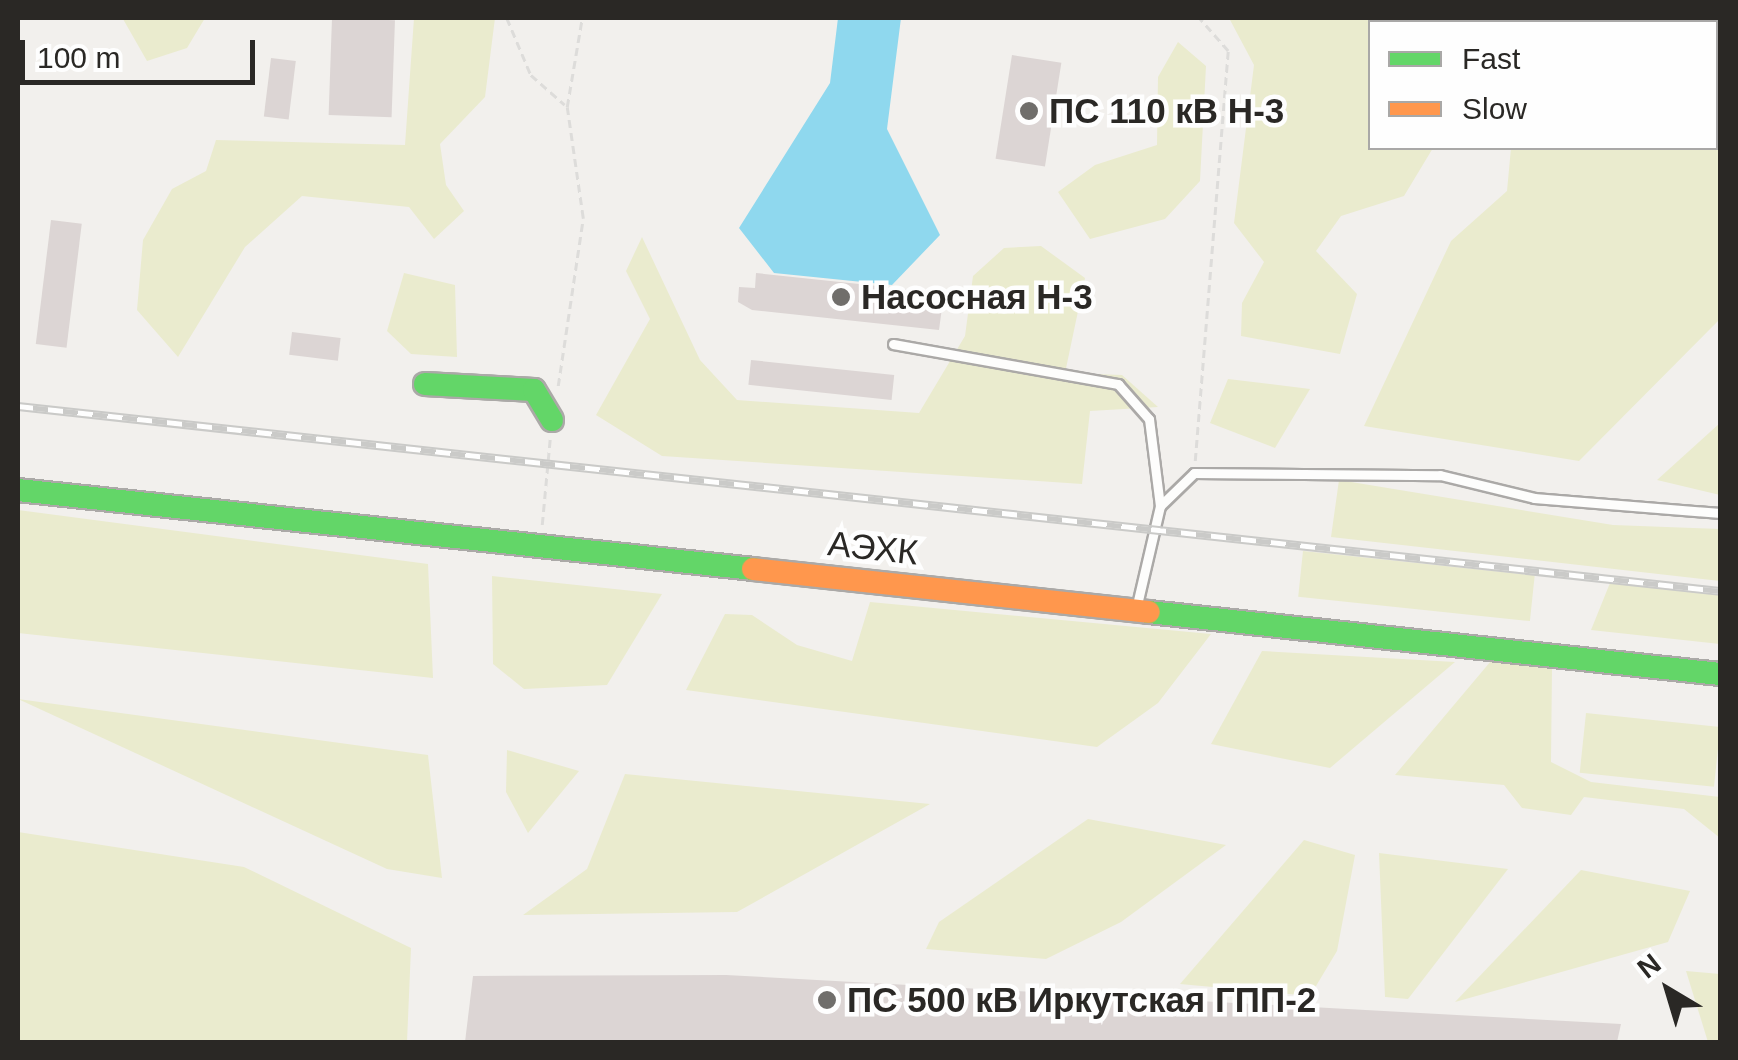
<!DOCTYPE html>
<meta charset="utf-8">
<style>
body{margin:0}
#map{position:relative;width:1738px;height:1060px;overflow:hidden;background:#f2f0ed;font-family:Helvetica,sans-serif}
div>[style]{position:absolute}
.green>*{inset:0;background:#eaebce;transform-origin:0 0}
.water>*{inset:0;background:#8fd8ee}
.building>*{inset:0;background:#dcd5d4;transform-origin:0 0}
.path>*{height:2.5px;margin-top:-1.25px;transform-origin:0;background:repeating-linear-gradient(90deg,#dddcda 0 8px,transparent 0 13px)}
.roads{filter:drop-shadow(2px 0 #aba9a7) drop-shadow(-2px 0 #aba9a7) drop-shadow(0 2px #aba9a7) drop-shadow(0 -2px #aba9a7)}
.lane>*{height:9px;margin:-4.5px;padding:0 4.5px;transform-origin:4.5px;border-radius:4.5px;background:#fdfdfc}
.fast>*{height:22px;margin:-11px;padding:0 11px;transform-origin:11px;border-radius:11px;background:#63d668}
.slow>*{height:22px;margin:-11px;padding:0 11px;transform-origin:11px;border-radius:11px;background:#ff974d}
.rail>*{height:9px;margin-top:-4.5px;transform-origin:0;background:repeating-linear-gradient(90deg,#fefefe 0 15px,#cacac8 0 30px);box-sizing:border-box;border-block:2px solid #cacac8}
.dots>*{width:28px;height:28px;translate:-50% -50%;box-sizing:border-box;border:5px solid #fefefe;border-radius:50%}
span{translate:-50% -50%;white-space:nowrap;text-align:center;line-height:1.15;-webkit-text-stroke:9px #fefefe;paint-order:stroke}
.poi-label{font-size:35px;color:#2a2825;font-weight:700}
.left{translate:0 -50%;text-align:left}
.street-label{font-size:35px;color:#2a2825}
.frame{position:absolute;inset:0;border:20px solid #2a2825;pointer-events:none}
.legend{position:absolute;left:1368px;top:20px;width:350px;height:130px;box-sizing:border-box;background:#fefefe;border:2px solid #a9a8a7;margin:0;padding:12px 18px;list-style:none;font-size:30px;color:#2a2825}
.legend li{display:flex;align-items:center;gap:20px;height:50px}
.legend b{width:50px;border:2px solid #a9a8a7}
.north{position:absolute;left:1618px;top:940px;width:100px;height:100px;-webkit-text-stroke:8px #fefefe;paint-order:stroke;rotate:322deg;font-size:28px;font-weight:700;line-height:40px;text-align:center;color:#2a2825}
.north::after{content:'';display:block;margin:auto;width:35px;height:45px;background:#2a2825;clip-path:polygon(50% 0,100% 100%,50% 72%,0 100%)}
.scale{position:absolute;left:20px;top:40px;width:235px;height:45px;box-sizing:border-box;border:5px solid #2a2825;border-top:0;padding-left:12px;font-size:30px;line-height:35px;white-space:nowrap;color:#2a2825;-webkit-text-stroke:8px #fefefe;paint-order:stroke}
</style>
<div id="map">
<div class="green">
<div style="clip-path:polygon(205px 18px,187px 48px,147px 61px,123px 19px)"></div>
<div style="clip-path:polygon(414px 18px,495px 18px,485px 97px,440px 144px,446px 185px,464px 211px,434px 239px,409px 207px,302px 196px,245px 247px,178px 357px,137px 310px,143px 240px,172px 189px,206px 171px,216px 140px,405px 145px)"></div>
<div style="clip-path:polygon(1229px 18px,1498px 18px,1370px 22px,1370px 148px,1433px 148px,1404px 196px,1341px 216px,1316px 251px,1357px 294px,1340px 354px,1241px 336px,1242px 303px,1264px 262px,1234px 223px,1254px 65px)"></div>
<div style="clip-path:polygon(1575px 18px,1720px 18px,1720px 319px,1579px 461px,1364px 426px,1451px 241px,1507px 191px,1511px 148px,1716px 148px,1716px 22px)"></div>
<div style="clip-path:polygon(1178px 42px,1206px 66px,1200px 181px,1165px 219px,1090px 239px,1058px 192px,1095px 165px,1157px 145px,1158px 77px)"></div>
<div style="clip-path:polygon(642px 237px,700px 360px,737px 400px,919px 413px,965px 336px,973px 276px,1004px 248px,1041px 246px,1085px 278px,1065px 373px,1122px 375px,1158px 407px,1090px 411px,1082px 484px,662px 456px,596px 415px,650px 319px,626px 271px)"></div>
<div style="clip-path:polygon(404px 273px,455px 285px,457px 357px,411px 354px,387px 331px)"></div>
<div style="clip-path:polygon(1228px 379px,1310px 389px,1275px 448px,1210px 423px)"></div>
<div style="clip-path:polygon(1720px 423px,1720px 495px,1657px 480px)"></div>
<div style="clip-path:polygon(1339px 480px,1613px 525px,1720px 529px,1720px 581px,1331px 537px)"></div>
<div style="clip-path:polygon(18px 510px,428px 564px,433px 678px,18px 633px)"></div>
<div style="left:1303px;top:551px;width:233px;height:46px;rotate:6deg"></div>
<div style="clip-path:polygon(492px 576px,662px 594px,607px 685px,524px 689px,493px 664px)"></div>
<div style="clip-path:polygon(1610px 583px,1720px 595px,1720px 644px,1591px 630px)"></div>
<div style="clip-path:polygon(870px 602px,1211px 634px,1158px 703px,1097px 747px,686px 690px,725px 614px,752px 615px,797px 645px,852px 661px)"></div>
<div style="clip-path:polygon(1262px 651px,1455px 662px,1330px 768px,1211px 744px)"></div>
<div style="clip-path:polygon(1496px 655px,1552px 668px,1551px 762px,1591px 782px,1720px 797px,1720px 838px,1684px 809px,1584px 797px,1571px 815px,1522px 808px,1504px 785px,1395px 775px)"></div>
<div style="clip-path:polygon(18px 699px,428px 755px,442px 878px,387px 869px)"></div>
<div style="left:1586px;top:713px;width:135px;height:60px;rotate:6deg"></div>
<div style="clip-path:polygon(507px 750px,579px 771px,528px 833px,506px 792px)"></div>
<div style="clip-path:polygon(625px 774px,930px 804px,737px 912px,523px 915px,587px 869px)"></div>
<div style="clip-path:polygon(1088px 819px,1226px 845px,1121px 922px,1046px 959px,926px 949px,939px 922px)"></div>
<div style="clip-path:polygon(18px 832px,244px 867px,411px 948px,407px 1042px,18px 1042px)"></div>
<div style="clip-path:polygon(1304px 840px,1355px 855px,1337px 951px,1310px 996px,1180px 984px)"></div>
<div style="clip-path:polygon(1379px 853px,1508px 869px,1408px 999px,1385px 997px)"></div>
<div style="clip-path:polygon(1581px 870px,1690px 891px,1668px 942px,1455px 1002px)"></div>
<div style="clip-path:polygon(1686px 971px,1720px 974px,1720px 1042px,1708px 1042px)"></div>
</div>
<div class="water">
<div style="clip-path:polygon(838px 18px,901px 18px,887px 129px,940px 235px,892px 285px,774px 273px,739px 228px,830px 83px)"></div>
</div>
<div class="building">
<div style="left:332px;top:18px;width:63px;height:97px;rotate:2deg"></div>
<div style="left:1012px;top:55px;width:50px;height:105px;rotate:9deg"></div>
<div style="left:271px;top:58px;width:25px;height:59px;rotate:7deg"></div>
<div style="left:51px;top:220px;width:31px;height:125px;rotate:7deg"></div>
<div style="clip-path:polygon(756px 273px,944px 293px,939px 330px,752px 310px,738px 302px,739px 287px,755px 288px)"></div>
<div style="left:292px;top:332px;width:49px;height:23px;rotate:7deg"></div>
<div style="left:751px;top:360px;width:144px;height:25px;rotate:6deg"></div>
<div style="clip-path:polygon(726px 975px,1621px 1024px,1617px 1042px,465px 1042px,473px 976px)"></div>
</div>
<div class="path">
<div style="left:507px;top:18px;width:62px;rotate:67.2deg"></div>
<div style="left:531px;top:75px;width:45px;rotate:41.4deg"></div>
<div style="left:558px;top:386px;width:170px;rotate:-81.5deg"></div>
<div style="left:583px;top:218px;width:112px;rotate:-98.2deg"></div>
<div style="left:567px;top:107px;width:90px;rotate:-80.4deg"></div>
<div style="left:1195px;top:461px;width:411px;rotate:-85.4deg"></div>
<div style="left:1228px;top:51px;width:44px;rotate:-131.3deg"></div>
<div style="left:542px;top:525px;width:86px;rotate:-84.7deg"></div>
</div>
<div class="roads">
<div class="lane">
<div style="left:893px;top:344px;width:229px;rotate:10.1deg"></div>
<div style="left:1118px;top:384px;width:47px;rotate:48.5deg"></div>
<div style="left:1149px;top:419px;width:88px;rotate:82.8deg"></div>
<div style="left:1136px;top:609px;width:106px;rotate:-76.9deg"></div>
<div style="left:1160px;top:506px;width:47px;rotate:-44.1deg"></div>
<div style="left:1194px;top:473px;width:246px;rotate:0.5deg"></div>
<div style="left:1440px;top:475px;width:97px;rotate:13.7deg"></div>
<div style="left:1534px;top:498px;width:187px;rotate:4.6deg"></div>
</div>
<div class="fast">
<div style="left:425px;top:384px;width:109px;rotate:3.2deg"></div>
<div style="left:534px;top:390px;width:35px;rotate:59deg"></div>
<div style="left:18px;top:490px;width:739px;rotate:6.13deg"></div>
<div style="left:1149px;top:612px;width:574px;rotate:6.2deg"></div>
</div>
<div class="slow">
<div style="left:753px;top:569px;width:398px;rotate:6.2deg"></div>
</div>
</div>
<div class="rail">
<div style="left:18px;top:406px;width:1712px;rotate:6.2deg"></div>
</div>
<div class="dots">
<div style="left:1029px;top:111px;background:#706e6b"></div>
<div style="left:841px;top:297px;background:#706e6b"></div>
<div style="left:827px;top:1000px;background:#706e6b"></div>
</div>
<div class="poi-label">
<span class="left" style="left:1049px;top:111px">ПС 110 кВ Н-3</span>
<span class="left" style="left:861px;top:297px">Насосная Н-3</span>
<span class="left" style="left:847px;top:1000px">ПС 500 кВ Иркутская ГПП-2</span>
</div>
<div class="street-label">
<span style="left:873px;top:548px;rotate:6deg">АЭХК</span>
</div>
<div class="frame"></div>
<ul class="legend">
<li><b style="height:12px;background:#63d668"></b>Fast</li>
<li><b style="height:12px;background:#ff974d"></b>Slow</li>
</ul>
<div class="north">N</div>
<div class="scale">100 m</div>
</div>
